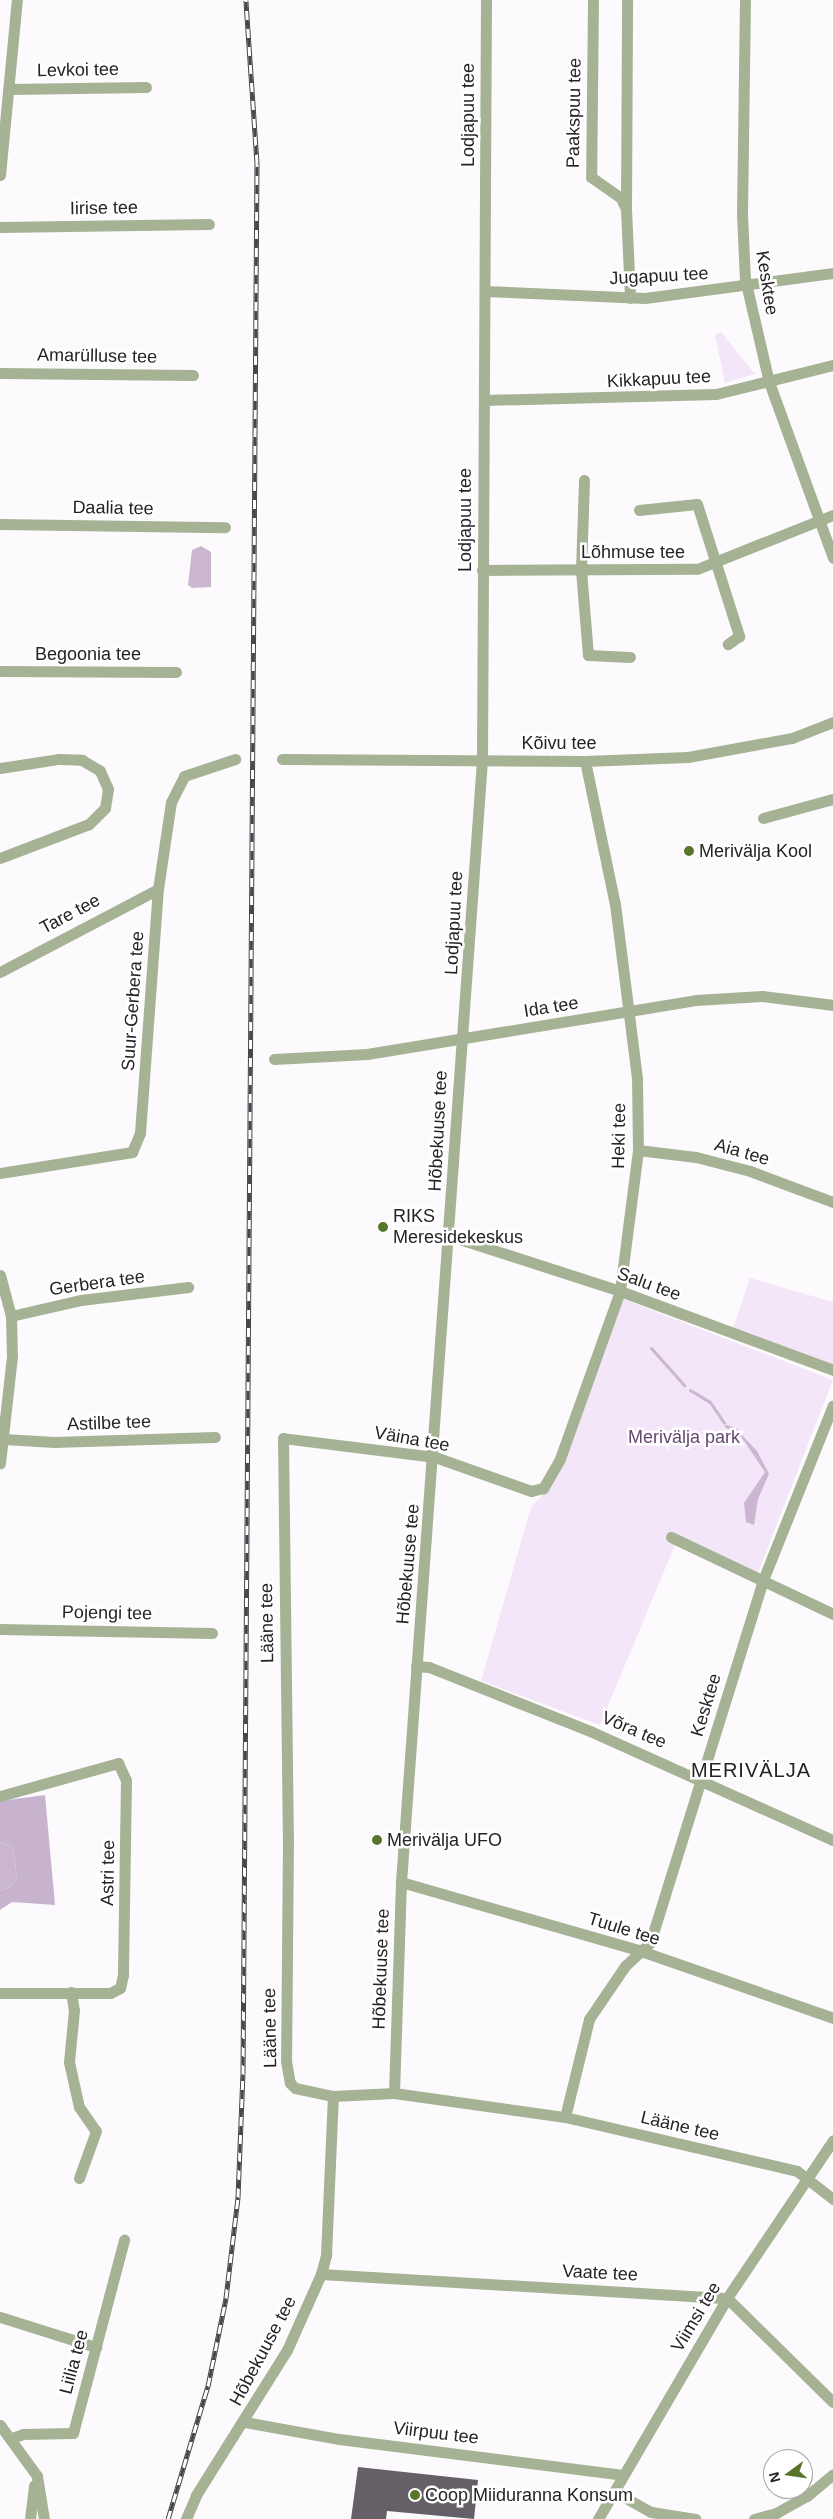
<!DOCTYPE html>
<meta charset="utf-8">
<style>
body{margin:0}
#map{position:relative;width:833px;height:2519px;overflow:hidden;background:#fdfafe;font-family:Helvetica,sans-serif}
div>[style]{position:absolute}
.green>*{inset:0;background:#f4e6f9}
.forest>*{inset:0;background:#c7b3ce}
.water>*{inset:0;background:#cab6d1}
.stream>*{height:3px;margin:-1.5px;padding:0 1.5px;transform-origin:1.5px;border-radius:1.5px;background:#cab6d1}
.building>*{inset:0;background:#656068}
.minor>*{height:11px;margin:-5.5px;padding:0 5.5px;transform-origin:5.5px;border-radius:5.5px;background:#a5b394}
.rail>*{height:5px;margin-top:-2.5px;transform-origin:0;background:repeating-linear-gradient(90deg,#fff 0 9px,#484649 0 18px);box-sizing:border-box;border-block:1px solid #484649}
.dots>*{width:14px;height:14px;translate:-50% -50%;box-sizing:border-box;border:2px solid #fff;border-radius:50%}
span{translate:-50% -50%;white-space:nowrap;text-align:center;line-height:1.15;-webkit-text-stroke:5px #fff;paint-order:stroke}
.street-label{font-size:18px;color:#252326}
.poi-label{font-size:18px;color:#252326}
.left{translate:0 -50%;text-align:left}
.park-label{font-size:18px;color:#654770}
.quarter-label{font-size:20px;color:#252326;letter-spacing:1px}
.north{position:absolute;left:763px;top:2449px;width:50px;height:50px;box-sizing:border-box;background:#fff;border:1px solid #a8a7a8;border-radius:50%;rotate:256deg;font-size:14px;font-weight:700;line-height:20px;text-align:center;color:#252326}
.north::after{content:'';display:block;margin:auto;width:18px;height:22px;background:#57752b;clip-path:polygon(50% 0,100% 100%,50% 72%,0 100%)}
</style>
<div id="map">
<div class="green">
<div style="clip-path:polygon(721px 332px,755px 374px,725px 383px,715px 335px)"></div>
<div style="clip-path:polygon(750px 1278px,833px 1302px,833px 1367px,732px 1331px)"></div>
<div style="clip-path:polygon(620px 1298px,833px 1380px,754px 1583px,675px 1545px,600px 1725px,481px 1681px,531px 1507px,552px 1486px)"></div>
</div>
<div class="forest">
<div style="clip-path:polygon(45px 1795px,55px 1905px,12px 1902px,0 1910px,0 1891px,10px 1887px,17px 1878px,13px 1846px,0 1842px,0 1801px)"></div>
</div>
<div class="water">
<div style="clip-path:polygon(201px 546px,211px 552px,211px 587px,192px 588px,188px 585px,192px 550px)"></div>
<div style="clip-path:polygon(736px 1429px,757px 1451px,769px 1474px,758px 1499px,754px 1525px,746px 1522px,744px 1503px,765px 1472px)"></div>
<div style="clip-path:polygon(0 1842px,13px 1846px,17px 1878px,10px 1887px,0 1891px)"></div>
</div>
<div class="stream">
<div style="left:651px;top:1348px;width:50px;rotate:48.3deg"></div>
<div style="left:690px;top:1390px;width:23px;rotate:31deg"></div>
<div style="left:710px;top:1402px;width:25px;rotate:56deg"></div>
<div style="left:726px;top:1426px;width:10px;rotate:17deg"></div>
</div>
<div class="building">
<div style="clip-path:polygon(358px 2467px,478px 2480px,474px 2519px,387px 2511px,386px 2519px,351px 2519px)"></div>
</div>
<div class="minor">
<div style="left:593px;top:0;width:177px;rotate:90.6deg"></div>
<div style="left:591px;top:177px;width:37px;rotate:35deg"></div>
<div style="left:621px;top:198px;width:12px;rotate:66deg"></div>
<div style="left:626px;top:209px;width:89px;rotate:87.4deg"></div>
<div style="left:745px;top:0;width:214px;rotate:90.8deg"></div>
<div style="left:742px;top:214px;width:65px;rotate:87.4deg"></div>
<div style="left:745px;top:279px;width:106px;rotate:76.9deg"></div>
<div style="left:769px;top:382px;width:187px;rotate:70deg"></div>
<div style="left:10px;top:89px;width:136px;rotate:-0.8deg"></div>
<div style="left:0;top:175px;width:176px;rotate:-84.5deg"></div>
<div style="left:626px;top:208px;width:208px;rotate:-89.7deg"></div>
<div style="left:0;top:227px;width:209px;rotate:-0.8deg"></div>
<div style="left:485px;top:291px;width:160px;rotate:2.5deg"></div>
<div style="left:645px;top:298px;width:190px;rotate:-7.6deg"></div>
<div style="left:0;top:373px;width:193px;rotate:0.6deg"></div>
<div style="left:484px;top:400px;width:232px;rotate:-1.5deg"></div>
<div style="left:716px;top:394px;width:121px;rotate:-13.9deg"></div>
<div style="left:584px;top:480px;width:90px;rotate:91.9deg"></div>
<div style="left:581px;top:570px;width:85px;rotate:85.3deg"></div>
<div style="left:588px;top:655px;width:42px;rotate:2.7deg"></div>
<div style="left:639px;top:510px;width:58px;rotate:-5.9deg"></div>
<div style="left:697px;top:504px;width:139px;rotate:72.3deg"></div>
<div style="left:739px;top:636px;width:14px;rotate:144deg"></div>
<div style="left:0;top:524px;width:225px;rotate:0.8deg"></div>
<div style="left:482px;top:570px;width:215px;rotate:-0.3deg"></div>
<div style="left:697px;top:569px;width:146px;rotate:-21.7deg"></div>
<div style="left:0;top:671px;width:176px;rotate:0.3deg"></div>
<div style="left:282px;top:759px;width:303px;rotate:0.4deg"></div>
<div style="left:585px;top:761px;width:103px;rotate:-2.2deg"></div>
<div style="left:688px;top:757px;width:106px;rotate:-10.4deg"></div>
<div style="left:792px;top:738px;width:44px;rotate:-21.3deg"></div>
<div style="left:585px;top:761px;width:146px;rotate:78.2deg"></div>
<div style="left:615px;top:904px;width:176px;rotate:82.8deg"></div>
<div style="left:637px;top:1079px;width:71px;rotate:89.2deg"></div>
<div style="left:638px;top:1150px;width:142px;rotate:97.3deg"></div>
<div style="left:620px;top:1291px;width:178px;rotate:109.7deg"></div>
<div style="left:560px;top:1459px;width:34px;rotate:120deg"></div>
<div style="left:543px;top:1488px;width:12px;rotate:166deg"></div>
<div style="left:531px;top:1491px;width:102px;rotate:-160.5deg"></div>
<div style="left:435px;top:1457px;width:153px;rotate:-172.9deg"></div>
<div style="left:283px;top:1438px;width:401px;rotate:89.3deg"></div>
<div style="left:288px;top:1839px;width:222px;rotate:90.5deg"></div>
<div style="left:286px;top:2061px;width:22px;rotate:80deg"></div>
<div style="left:290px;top:2083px;width:7px;rotate:45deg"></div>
<div style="left:295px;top:2088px;width:39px;rotate:12deg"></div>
<div style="left:333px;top:2096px;width:61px;rotate:-2.8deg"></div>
<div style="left:394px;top:2093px;width:173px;rotate:8deg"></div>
<div style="left:565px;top:2117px;width:238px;rotate:13.1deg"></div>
<div style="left:797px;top:2171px;width:46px;rotate:37.9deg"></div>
<div style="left:0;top:768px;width:60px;rotate:-8.7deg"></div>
<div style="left:59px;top:759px;width:23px;rotate:2deg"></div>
<div style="left:82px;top:760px;width:21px;rotate:31deg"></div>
<div style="left:100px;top:771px;width:20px;rotate:66deg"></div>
<div style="left:108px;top:789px;width:19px;rotate:99deg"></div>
<div style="left:105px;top:808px;width:23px;rotate:135deg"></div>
<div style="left:89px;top:824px;width:95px;rotate:159.1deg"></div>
<div style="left:763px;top:818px;width:73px;rotate:-15.2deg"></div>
<div style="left:0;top:972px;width:178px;rotate:-27.7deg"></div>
<div style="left:274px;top:1059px;width:93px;rotate:-3.1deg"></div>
<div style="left:367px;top:1054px;width:333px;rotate:-9.3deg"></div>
<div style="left:696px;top:1000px;width:66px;rotate:-3.5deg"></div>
<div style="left:762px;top:996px;width:72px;rotate:7.2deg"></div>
<div style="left:638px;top:1150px;width:58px;rotate:6.9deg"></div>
<div style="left:696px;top:1157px;width:56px;rotate:14.5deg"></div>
<div style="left:750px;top:1171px;width:89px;rotate:20.5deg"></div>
<div style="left:0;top:1173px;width:134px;rotate:-9deg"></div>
<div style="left:132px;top:1152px;width:21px;rotate:-67deg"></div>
<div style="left:140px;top:1133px;width:245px;rotate:-85.8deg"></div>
<div style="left:158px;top:889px;width:88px;rotate:-81.5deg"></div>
<div style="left:171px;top:802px;width:29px;rotate:-63deg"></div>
<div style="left:184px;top:776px;width:54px;rotate:-18.4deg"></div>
<div style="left:450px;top:1236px;width:179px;rotate:17.9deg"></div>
<div style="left:620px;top:1291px;width:227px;rotate:20.3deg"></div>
<div style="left:0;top:1275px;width:42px;rotate:75deg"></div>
<div style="left:11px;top:1316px;width:40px;rotate:88.6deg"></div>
<div style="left:12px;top:1356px;width:108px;rotate:96.4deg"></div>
<div style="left:11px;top:1316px;width:72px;rotate:-12.9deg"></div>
<div style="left:81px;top:1300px;width:108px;rotate:-6.9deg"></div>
<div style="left:4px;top:1439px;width:50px;rotate:3.4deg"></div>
<div style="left:54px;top:1442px;width:161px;rotate:-1.8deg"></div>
<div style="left:671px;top:1537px;width:179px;rotate:25.4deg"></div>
<div style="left:0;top:1629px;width:212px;rotate:1.1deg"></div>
<div style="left:416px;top:1666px;width:13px;rotate:4deg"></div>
<div style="left:429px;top:1667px;width:173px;rotate:21.7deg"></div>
<div style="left:590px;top:1731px;width:266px;rotate:24.2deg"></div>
<div style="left:0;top:1796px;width:123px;rotate:-15.6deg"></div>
<div style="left:118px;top:1763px;width:19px;rotate:65deg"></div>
<div style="left:126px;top:1780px;width:195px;rotate:90.9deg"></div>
<div style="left:123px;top:1975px;width:13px;rotate:103deg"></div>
<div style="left:120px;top:1988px;width:11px;rotate:153deg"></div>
<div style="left:110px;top:1993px;width:110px;rotate:180deg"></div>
<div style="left:401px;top:1882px;width:250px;rotate:16deg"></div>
<div style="left:641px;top:1951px;width:203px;rotate:19.2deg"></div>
<div style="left:71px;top:1992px;width:18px;rotate:81deg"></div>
<div style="left:74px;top:2010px;width:52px;rotate:95.5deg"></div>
<div style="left:69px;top:2062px;width:46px;rotate:77.5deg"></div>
<div style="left:79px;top:2107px;width:29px;rotate:55deg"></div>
<div style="left:96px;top:2131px;width:50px;rotate:109.9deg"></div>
<div style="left:394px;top:2093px;width:211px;rotate:-88.1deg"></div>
<div style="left:401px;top:1882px;width:1124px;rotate:-85.87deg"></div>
<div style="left:482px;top:761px;width:761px;rotate:-89.7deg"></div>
<div style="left:565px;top:2117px;width:101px;rotate:-76.2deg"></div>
<div style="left:589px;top:2019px;width:64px;rotate:-55.8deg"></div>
<div style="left:625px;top:1966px;width:34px;rotate:-43deg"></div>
<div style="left:650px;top:1943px;width:380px;rotate:-72.7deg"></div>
<div style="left:763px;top:1580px;width:188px;rotate:-68.2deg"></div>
<div style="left:321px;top:2274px;width:407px;rotate:3.4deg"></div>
<div style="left:727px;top:2298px;width:148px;rotate:44.5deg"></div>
<div style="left:0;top:2317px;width:101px;rotate:17.4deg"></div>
<div style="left:245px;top:2422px;width:96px;rotate:10.3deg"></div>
<div style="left:339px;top:2439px;width:286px;rotate:7.2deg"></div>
<div style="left:0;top:2425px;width:63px;rotate:54deg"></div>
<div style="left:37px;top:2476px;width:44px;rotate:80.8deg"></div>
<div style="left:12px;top:2438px;width:12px;rotate:-20deg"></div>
<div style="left:23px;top:2434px;width:50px;rotate:-1.1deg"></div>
<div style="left:73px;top:2433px;width:200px;rotate:-75.2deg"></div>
<div style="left:615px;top:2492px;width:41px;rotate:29.1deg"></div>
<div style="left:651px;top:2512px;width:45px;rotate:9deg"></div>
<div style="left:30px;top:2519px;width:34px;rotate:-83deg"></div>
<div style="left:186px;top:2519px;width:26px;rotate:-67deg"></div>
<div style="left:196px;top:2495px;width:171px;rotate:-57.9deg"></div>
<div style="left:287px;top:2350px;width:83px;rotate:-65.9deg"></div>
<div style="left:321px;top:2274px;width:20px;rotate:-75deg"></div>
<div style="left:326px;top:2255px;width:159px;rotate:-87.5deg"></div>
<div style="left:598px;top:2519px;width:256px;rotate:-59.7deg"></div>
<div style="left:727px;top:2298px;width:190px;rotate:-56.1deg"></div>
<div style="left:754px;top:2519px;width:23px;rotate:-15deg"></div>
<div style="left:776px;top:2513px;width:35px;rotate:-29deg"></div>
<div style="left:807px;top:2496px;width:34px;rotate:-40deg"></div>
</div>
<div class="rail">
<div style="left:168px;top:2519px;width:139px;rotate:-73.3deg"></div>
<div style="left:208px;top:2386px;width:90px;rotate:-78.4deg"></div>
<div style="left:226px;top:2298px;width:102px;rotate:-83.2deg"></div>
<div style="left:238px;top:2197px;width:123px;rotate:-87.7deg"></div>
<div style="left:243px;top:2074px;width:1911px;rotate:-89.58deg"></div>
<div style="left:257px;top:163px;width:163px;rotate:-93.9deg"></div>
</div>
<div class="dots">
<div style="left:689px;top:851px;background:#57752b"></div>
<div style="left:383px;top:1227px;background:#57752b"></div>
<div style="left:377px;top:1840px;background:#57752b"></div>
<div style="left:415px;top:2495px;background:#57752b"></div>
</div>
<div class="street-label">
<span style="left:78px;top:70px;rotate:-1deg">Levkoi tee</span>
<span style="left:574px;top:113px;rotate:-89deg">Paakspuu tee</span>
<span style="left:468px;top:115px;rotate:-90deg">Lodjapuu tee</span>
<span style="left:104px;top:208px;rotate:-1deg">Iirise tee</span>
<span style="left:659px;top:276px;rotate:-3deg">Jugapuu tee</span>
<span style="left:767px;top:283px;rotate:81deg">Kesktee</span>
<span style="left:97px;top:356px;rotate:1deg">Amarülluse tee</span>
<span style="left:659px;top:379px;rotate:-3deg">Kikkapuu tee</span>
<span style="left:113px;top:508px;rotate:1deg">Daalia tee</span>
<span style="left:465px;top:520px;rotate:-90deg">Lodjapuu tee</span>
<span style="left:633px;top:552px">Lõhmuse tee</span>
<span style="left:88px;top:654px">Begoonia tee</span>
<span style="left:559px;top:743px">Kõivu tee</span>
<span style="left:70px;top:914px;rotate:-28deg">Tare tee</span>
<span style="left:454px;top:923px;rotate:-87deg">Lodjapuu tee</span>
<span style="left:133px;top:1001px;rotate:-86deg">Suur-Gerbera tee</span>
<span style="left:551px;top:1007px;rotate:-9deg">Ida tee</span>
<span style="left:438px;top:1131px;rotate:-87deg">Hõbekuuse tee</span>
<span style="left:619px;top:1136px;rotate:-89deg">Heki tee</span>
<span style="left:742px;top:1152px;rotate:16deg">Aia tee</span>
<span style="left:97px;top:1283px;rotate:-8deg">Gerbera tee</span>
<span style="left:649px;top:1284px;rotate:20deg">Salu tee</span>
<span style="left:109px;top:1423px;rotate:-2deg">Astilbe tee</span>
<span style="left:412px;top:1439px;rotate:10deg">Väina tee</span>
<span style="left:408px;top:1564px;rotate:-85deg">Hõbekuuse tee</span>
<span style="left:107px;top:1613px;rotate:1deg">Pojengi tee</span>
<span style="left:267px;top:1623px;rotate:-91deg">Lääne tee</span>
<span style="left:706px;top:1705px;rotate:-73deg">Kesktee</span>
<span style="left:634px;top:1730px;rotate:23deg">Võra tee</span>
<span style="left:108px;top:1873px;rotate:-89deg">Astri tee</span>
<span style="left:624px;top:1929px;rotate:17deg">Tuule tee</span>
<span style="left:381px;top:1969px;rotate:-88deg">Hõbekuuse tee</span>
<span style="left:270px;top:2028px;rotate:-91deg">Lääne tee</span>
<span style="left:680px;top:2126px;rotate:13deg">Lääne tee</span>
<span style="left:600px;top:2273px;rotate:3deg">Vaate tee</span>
<span style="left:696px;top:2317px;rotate:-59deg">Viimsi tee</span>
<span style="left:263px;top:2351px;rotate:-62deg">Hõbekuuse tee</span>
<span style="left:74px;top:2362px;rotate:-75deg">Liilia tee</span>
<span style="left:436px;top:2433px;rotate:7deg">Viirpuu tee</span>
</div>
<div class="poi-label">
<span class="left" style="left:699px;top:851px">Merivälja Kool</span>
<span class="left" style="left:393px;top:1227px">RIKS<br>Meresidekeskus</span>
<span class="left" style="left:387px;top:1840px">Merivälja UFO</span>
<span class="left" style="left:425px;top:2495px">Coop Miiduranna Konsum</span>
</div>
<div class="park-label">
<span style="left:684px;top:1437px">Merivälja park</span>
</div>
<div class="quarter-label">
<span style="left:751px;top:1770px">MERIVÄLJA</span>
</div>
<div class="north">N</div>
</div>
